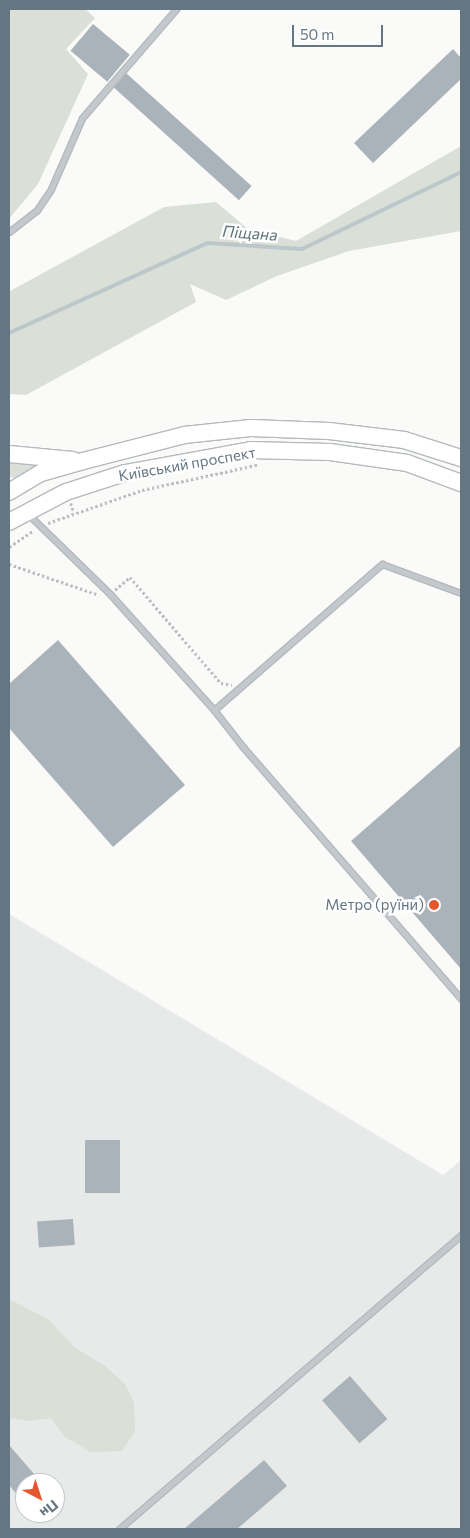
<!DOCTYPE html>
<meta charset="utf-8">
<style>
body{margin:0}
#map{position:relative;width:470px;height:1538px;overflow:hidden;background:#fafaf8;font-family:Commissioner,sans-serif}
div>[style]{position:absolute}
.built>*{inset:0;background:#e8e9e9}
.green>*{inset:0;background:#dadfd7}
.stream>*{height:4px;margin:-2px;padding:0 2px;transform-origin:2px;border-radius:2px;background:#bbc7cb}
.building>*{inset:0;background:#aab3b9;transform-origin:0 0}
.path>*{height:2.5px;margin-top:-1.25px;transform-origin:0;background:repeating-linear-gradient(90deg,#bbbfc2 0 2.5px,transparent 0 5px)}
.roads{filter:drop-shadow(1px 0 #b5babe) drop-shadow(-1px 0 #b5babe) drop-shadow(0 1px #b5babe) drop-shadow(0 -1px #b5babe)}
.lane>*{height:5px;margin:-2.5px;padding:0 2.5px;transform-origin:2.5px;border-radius:2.5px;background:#c3c8cc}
.primary>*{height:16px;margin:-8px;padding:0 8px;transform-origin:8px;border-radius:8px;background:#fff}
.dots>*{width:14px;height:14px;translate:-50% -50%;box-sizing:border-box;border:2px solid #fff;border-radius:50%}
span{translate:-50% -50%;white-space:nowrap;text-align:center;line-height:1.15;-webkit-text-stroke:5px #fff;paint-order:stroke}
.street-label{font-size:15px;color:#657683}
.poi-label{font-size:15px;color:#657683}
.right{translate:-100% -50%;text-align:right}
.water-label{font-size:16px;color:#60757c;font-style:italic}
.frame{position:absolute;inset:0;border:10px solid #657683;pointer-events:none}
.north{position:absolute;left:15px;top:1473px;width:50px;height:50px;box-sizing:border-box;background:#fff;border:1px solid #c1c8cd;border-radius:50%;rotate:140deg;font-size:14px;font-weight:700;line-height:20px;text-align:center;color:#657683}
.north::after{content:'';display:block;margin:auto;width:18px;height:22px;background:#e4572e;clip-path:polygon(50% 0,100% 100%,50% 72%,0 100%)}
.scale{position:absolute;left:292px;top:25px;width:91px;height:22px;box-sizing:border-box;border:2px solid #657683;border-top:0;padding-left:6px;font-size:15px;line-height:18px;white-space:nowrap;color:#657683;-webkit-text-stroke:4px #fff;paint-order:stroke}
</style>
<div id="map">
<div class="built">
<div style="clip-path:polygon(evenodd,9px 914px,443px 1175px,461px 1160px,461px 1529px,9px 1529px,9px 914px,25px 1483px,55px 1483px,55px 1513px,25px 1513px,25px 1483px)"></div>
</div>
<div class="green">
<div style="clip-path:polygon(9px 9px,85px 9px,95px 18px,66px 49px,88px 74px,38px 184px,9px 219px)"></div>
<div style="clip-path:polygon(461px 146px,461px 231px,349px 251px,277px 276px,226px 300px,190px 284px,196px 302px,26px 395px,9px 394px,9px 292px,12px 290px,164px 207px,216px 202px,248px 229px,296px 241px)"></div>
<div style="clip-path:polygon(9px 459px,43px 464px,15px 479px,9px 476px)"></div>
<div style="clip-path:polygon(9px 1299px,48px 1319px,75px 1348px,104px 1365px,125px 1384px,134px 1403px,135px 1431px,122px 1451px,91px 1452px,65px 1437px,51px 1418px,31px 1421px,9px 1418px)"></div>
</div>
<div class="stream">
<div style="left:9px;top:333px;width:217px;rotate:-24.4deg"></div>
<div style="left:207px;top:243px;width:95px;rotate:3.6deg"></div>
<div style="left:302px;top:249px;width:177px;rotate:-25.8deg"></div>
</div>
<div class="building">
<div style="left:93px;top:24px;width:48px;height:35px;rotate:40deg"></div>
<div style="clip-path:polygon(453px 49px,461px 58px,461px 79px,373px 163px,354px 143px)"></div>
<div style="left:126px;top:73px;width:169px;height:19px;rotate:42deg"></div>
<div style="clip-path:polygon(58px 640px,185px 785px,113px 847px,9px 728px,9px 684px)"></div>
<div style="clip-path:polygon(461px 745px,461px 969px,351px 841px)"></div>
<div style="left:85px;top:1140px;width:35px;height:53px"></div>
<div style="left:73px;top:1219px;width:26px;height:36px;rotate:86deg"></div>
<div style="left:350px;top:1376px;width:57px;height:37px;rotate:49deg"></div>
<div style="clip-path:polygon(9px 1445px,42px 1483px,25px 1483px,25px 1504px,9px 1485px)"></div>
<div style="clip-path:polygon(264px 1460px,287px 1486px,237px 1529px,184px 1529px)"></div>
</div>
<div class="path">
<div style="left:71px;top:503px;width:10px;rotate:73deg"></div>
<div style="left:48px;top:523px;width:100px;rotate:-19.3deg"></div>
<div style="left:142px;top:490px;width:118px;rotate:-12.3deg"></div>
<div style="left:9px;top:547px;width:30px;rotate:-34deg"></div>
<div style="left:9px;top:564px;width:95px;rotate:19deg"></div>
<div style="left:115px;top:590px;width:20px;rotate:-41deg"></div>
<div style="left:130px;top:577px;width:140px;rotate:49.4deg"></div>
<div style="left:221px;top:683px;width:11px;rotate:10deg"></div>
</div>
<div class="roads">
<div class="lane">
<div style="left:9px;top:232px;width:36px;rotate:-38deg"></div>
<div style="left:37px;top:210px;width:25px;rotate:-56deg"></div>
<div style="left:51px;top:189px;width:77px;rotate:-66.4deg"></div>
<div style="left:82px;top:118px;width:144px;rotate:-49.2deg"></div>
<div style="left:28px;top:514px;width:115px;rotate:44.3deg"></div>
<div style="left:110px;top:594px;width:156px;rotate:48.1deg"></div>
<div style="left:214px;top:710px;width:223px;rotate:-41deg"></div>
<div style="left:382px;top:564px;width:84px;rotate:20.2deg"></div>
<div style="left:214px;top:710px;width:47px;rotate:51.9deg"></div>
<div style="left:243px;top:747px;width:333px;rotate:49.1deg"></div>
<div style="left:119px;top:1529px;width:451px;rotate:-40.7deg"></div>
</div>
<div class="primary">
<div style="left:9px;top:454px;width:64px;rotate:5.4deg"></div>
<div style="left:9px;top:492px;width:37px;rotate:-31deg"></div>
<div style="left:41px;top:473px;width:44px;rotate:-15.9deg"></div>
<div style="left:83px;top:461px;width:104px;rotate:-14.4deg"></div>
<div style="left:184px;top:435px;width:67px;rotate:-6deg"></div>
<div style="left:251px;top:428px;width:78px;rotate:2.2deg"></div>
<div style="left:329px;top:431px;width:76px;rotate:6.8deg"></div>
<div style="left:404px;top:440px;width:60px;rotate:17.5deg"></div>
<div style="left:9px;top:522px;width:64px;rotate:-27.8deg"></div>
<div style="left:66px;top:492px;width:62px;rotate:-17.9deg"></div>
<div style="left:125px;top:473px;width:128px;rotate:-10.3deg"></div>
<div style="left:251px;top:450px;width:79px;rotate:1.5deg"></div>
<div style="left:330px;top:452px;width:78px;rotate:8.1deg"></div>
<div style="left:407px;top:463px;width:58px;rotate:20.3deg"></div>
</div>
</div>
<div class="dots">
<div style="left:434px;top:905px;background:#e4572e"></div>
</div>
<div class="street-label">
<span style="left:187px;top:464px;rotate:-10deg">Київський проспект</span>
</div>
<div class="poi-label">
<span class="right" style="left:424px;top:905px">Метро (руїни)</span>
</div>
<div class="water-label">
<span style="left:250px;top:233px;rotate:4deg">Піщана</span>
</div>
<div class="frame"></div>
<div class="north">Пн</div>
<div class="scale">50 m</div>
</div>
